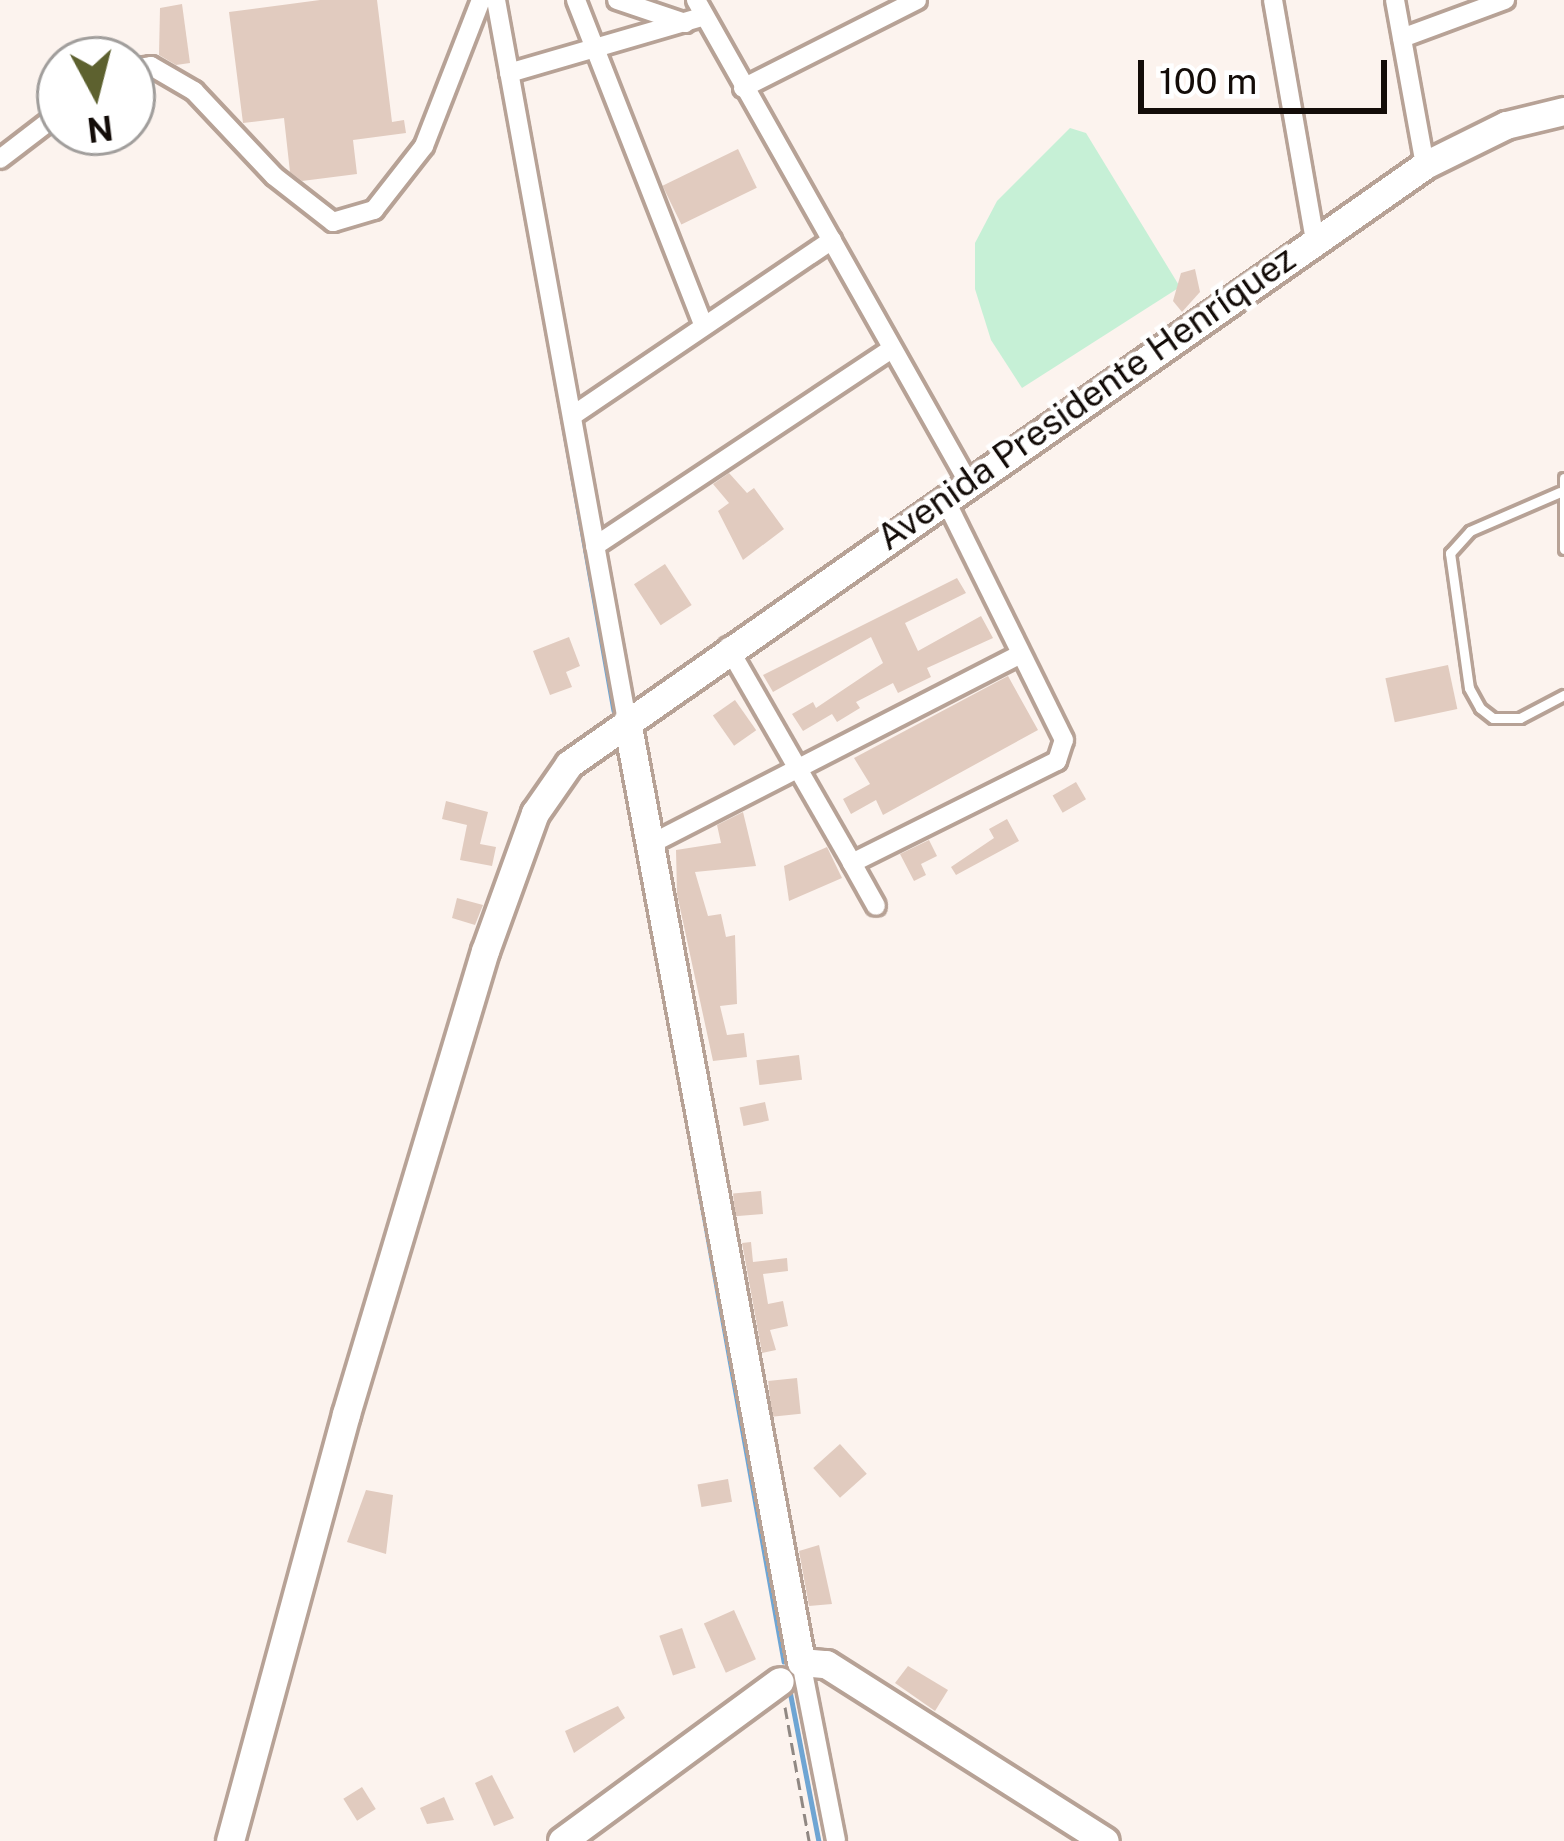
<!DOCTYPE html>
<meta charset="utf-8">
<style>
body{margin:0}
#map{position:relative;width:1564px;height:1841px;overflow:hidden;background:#fcf3ee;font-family:"Public Sans",sans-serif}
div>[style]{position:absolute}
.green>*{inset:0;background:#c6f0d6}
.stream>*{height:4.5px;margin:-2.25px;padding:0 2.25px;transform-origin:2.25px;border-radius:2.25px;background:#6fa5d3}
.building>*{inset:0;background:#e1cbbf;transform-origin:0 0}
.path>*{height:3px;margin-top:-1.5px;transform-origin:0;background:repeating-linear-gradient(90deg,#908883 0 12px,transparent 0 18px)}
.roads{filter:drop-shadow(3px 0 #b7a296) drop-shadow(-3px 0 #b7a296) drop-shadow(0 3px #b7a296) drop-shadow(0 -3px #b7a296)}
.lane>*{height:9px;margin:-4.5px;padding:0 4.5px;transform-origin:4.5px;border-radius:4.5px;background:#fff}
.street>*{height:18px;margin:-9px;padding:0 9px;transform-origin:9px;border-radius:9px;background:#fff}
.secondary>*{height:27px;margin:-13.5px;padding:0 13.5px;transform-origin:13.5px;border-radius:13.5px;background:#fff}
span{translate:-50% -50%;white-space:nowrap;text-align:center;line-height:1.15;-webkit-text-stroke:9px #fff;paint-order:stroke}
.street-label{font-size:36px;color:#130c08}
.north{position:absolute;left:36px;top:36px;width:120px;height:120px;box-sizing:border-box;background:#fff;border:3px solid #a19e9c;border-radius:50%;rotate:173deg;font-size:33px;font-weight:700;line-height:48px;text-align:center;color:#130c08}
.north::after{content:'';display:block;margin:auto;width:42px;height:54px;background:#5d612f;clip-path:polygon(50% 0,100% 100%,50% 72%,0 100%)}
.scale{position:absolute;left:1138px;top:60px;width:249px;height:54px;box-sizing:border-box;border:6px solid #130c08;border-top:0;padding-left:15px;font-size:36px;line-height:42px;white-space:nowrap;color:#130c08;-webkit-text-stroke:9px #fff;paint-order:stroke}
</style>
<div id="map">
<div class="green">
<div style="clip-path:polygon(1070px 128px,1086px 133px,1180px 287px,1022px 388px,991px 340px,975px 289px,975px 243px,997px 201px)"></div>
</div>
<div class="stream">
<div style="left:547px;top:331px;width:385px;rotate:80deg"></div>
<div style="left:677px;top:1064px;width:607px;rotate:79.84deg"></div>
<div style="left:790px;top:1691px;width:153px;rotate:79.1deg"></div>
</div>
<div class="building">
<div style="clip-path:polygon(320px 0,377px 0,392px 122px,404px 120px,406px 133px,353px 140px,357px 174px,302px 181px,290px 172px,284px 118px,243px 123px,229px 12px)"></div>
<div style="clip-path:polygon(182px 4px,190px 63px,176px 65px,159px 55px,160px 8px)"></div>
<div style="left:738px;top:149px;width:43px;height:84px;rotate:64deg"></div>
<div style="clip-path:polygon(1195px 269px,1200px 292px,1182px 312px,1173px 301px,1181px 273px)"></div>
<div style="clip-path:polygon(729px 473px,747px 493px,754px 488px,784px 529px,743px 560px,718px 511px,729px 503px,713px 484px)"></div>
<div style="left:665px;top:564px;width:49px;height:37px;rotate:57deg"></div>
<div style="clip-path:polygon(957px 578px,966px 593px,905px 623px,918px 651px,981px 616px,993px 638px,927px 668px,931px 677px,898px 693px,893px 683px,856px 702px,860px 708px,837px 722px,832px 714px,803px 731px,792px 714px,813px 702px,816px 708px,883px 663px,871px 637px,773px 692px,763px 675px)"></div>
<div style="clip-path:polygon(569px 637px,580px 666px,566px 672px,572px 687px,550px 695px,533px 651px)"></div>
<div style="left:1448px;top:665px;width:45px;height:64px;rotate:78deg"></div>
<div style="clip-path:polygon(1008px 676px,1038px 730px,883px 815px,876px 800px,851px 814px,843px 799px,870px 784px,854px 758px)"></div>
<div style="left:735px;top:700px;width:37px;height:27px;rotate:55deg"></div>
<div style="left:1076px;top:782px;width:20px;height:27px;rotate:60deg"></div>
<div style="clip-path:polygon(446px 801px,488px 812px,480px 844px,496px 847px,492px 866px,460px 860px,467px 825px,442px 819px)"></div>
<div style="clip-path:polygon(743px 812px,756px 866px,695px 872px,708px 916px,721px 914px,726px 937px,735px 935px,737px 1004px,720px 1006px,727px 1035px,744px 1033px,747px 1057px,713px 1061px,677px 894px,676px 850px,721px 843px,717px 825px)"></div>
<div style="clip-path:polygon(1007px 819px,1019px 841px,956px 875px,951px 867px,994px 838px,989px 829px)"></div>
<div style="clip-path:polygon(929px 840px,937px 856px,921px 864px,926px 875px,914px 881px,900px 854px)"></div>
<div style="clip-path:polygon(827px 847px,842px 878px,789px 901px,784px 866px)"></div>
<div style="clip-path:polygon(457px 898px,483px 905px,475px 925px,452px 918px)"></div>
<div style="left:799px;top:1055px;width:25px;height:43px;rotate:83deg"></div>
<div style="left:765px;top:1102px;width:19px;height:26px;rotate:78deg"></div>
<div style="left:761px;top:1191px;width:23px;height:28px;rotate:85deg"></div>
<div style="clip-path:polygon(751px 1242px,753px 1262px,787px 1258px,788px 1271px,763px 1274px,768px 1304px,783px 1301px,788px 1326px,770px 1330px,776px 1350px,762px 1353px,742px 1243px)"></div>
<div style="left:797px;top:1378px;width:36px;height:29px;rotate:84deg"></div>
<div style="left:840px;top:1444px;width:40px;height:36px;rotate:48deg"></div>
<div style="left:728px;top:1479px;width:23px;height:31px;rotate:80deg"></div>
<div style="clip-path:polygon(366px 1490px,393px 1495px,386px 1554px,347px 1542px)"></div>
<div style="clip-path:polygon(819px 1545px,832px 1604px,809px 1606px,799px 1551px)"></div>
<div style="left:734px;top:1610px;width:54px;height:33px;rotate:66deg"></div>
<div style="left:682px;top:1628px;width:42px;height:24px;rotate:71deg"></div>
<div style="clip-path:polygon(908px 1666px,948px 1690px,935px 1711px,895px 1683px)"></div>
<div style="clip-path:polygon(618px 1706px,625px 1718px,574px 1753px,565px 1731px)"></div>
<div style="clip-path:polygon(492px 1775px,514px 1818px,494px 1826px,475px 1783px)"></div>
<div style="left:362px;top:1787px;width:26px;height:22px;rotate:58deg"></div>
<div style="clip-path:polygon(444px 1797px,454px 1820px,427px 1824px,420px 1808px)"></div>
</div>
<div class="path">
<div style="left:785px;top:1707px;width:136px;rotate:79.8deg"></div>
</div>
<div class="roads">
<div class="lane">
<div style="left:1564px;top:478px;width:71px;rotate:90deg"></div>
<div style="left:1560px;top:492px;width:98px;rotate:156.6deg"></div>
<div style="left:1470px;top:531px;width:30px;rotate:132deg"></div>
<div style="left:1450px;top:553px;width:136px;rotate:82deg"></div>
<div style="left:1469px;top:688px;width:23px;rotate:61deg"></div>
<div style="left:1480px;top:708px;width:16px;rotate:38deg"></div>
<div style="left:1493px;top:718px;width:27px"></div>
<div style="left:1520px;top:718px;width:50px;rotate:-27.6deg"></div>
</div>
<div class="street">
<div style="left:496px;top:0;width:733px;rotate:79.7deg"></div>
<div style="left:576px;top:0;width:348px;rotate:68.6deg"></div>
<div style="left:617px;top:0;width:72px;rotate:18.7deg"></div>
<div style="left:696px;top:0;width:551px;rotate:60.55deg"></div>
<div style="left:1273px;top:0;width:244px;rotate:80.1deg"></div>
<div style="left:1395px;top:0;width:168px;rotate:79.7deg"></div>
<div style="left:1402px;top:38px;width:110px;rotate:-20.3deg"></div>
<div style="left:132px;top:69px;width:19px;rotate:-9deg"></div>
<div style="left:151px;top:66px;width:50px;rotate:30.2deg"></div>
<div style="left:194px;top:91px;width:117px;rotate:46.7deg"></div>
<div style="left:274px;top:176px;width:75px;rotate:37.9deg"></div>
<div style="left:333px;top:222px;width:43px;rotate:-16.3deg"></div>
<div style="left:374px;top:210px;width:81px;rotate:-52deg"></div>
<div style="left:424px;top:146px;width:157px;rotate:-68.7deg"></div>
<div style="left:509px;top:73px;width:201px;rotate:-16.2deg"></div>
<div style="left:743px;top:88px;width:195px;rotate:-26.8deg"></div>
<div style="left:0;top:159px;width:76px;rotate:-37.5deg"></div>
<div style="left:572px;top:416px;width:314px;rotate:-34.1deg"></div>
<div style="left:595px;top:546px;width:356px;rotate:-33.6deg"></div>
<div style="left:728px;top:647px;width:249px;rotate:60.1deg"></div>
<div style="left:852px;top:863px;width:229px;rotate:-26.5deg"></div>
<div style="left:1057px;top:761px;width:22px;rotate:-72deg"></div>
<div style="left:1064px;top:740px;width:271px;rotate:-116.3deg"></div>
<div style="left:651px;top:844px;width:414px;rotate:-27.2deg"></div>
<div style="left:852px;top:863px;width:49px;rotate:60.8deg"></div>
<div style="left:801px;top:1662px;width:182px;rotate:78.9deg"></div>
</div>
<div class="secondary">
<div style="left:627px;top:721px;width:957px;rotate:79.52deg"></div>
<div style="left:801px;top:1662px;width:25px;rotate:5deg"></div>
<div style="left:826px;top:1664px;width:330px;rotate:32.4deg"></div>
<div style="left:230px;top:1841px;width:442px;rotate:-74.8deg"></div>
<div style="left:346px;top:1414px;width:483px;rotate:-73.3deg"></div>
<div style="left:485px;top:951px;width:147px;rotate:-70.1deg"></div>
<div style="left:535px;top:813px;width:60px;rotate:-55.2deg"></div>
<div style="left:569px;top:764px;width:1045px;rotate:-34.98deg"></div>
<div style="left:1425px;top:165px;width:90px;rotate:-26.3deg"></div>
<div style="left:1506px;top:125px;width:60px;rotate:-13.6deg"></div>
<div style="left:562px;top:1841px;width:270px;rotate:-36.3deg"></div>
</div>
</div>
<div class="street-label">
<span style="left:1086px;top:398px;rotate:-35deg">Avenida Presidente Henríquez</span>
</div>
<div class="north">N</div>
<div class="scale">100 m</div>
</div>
